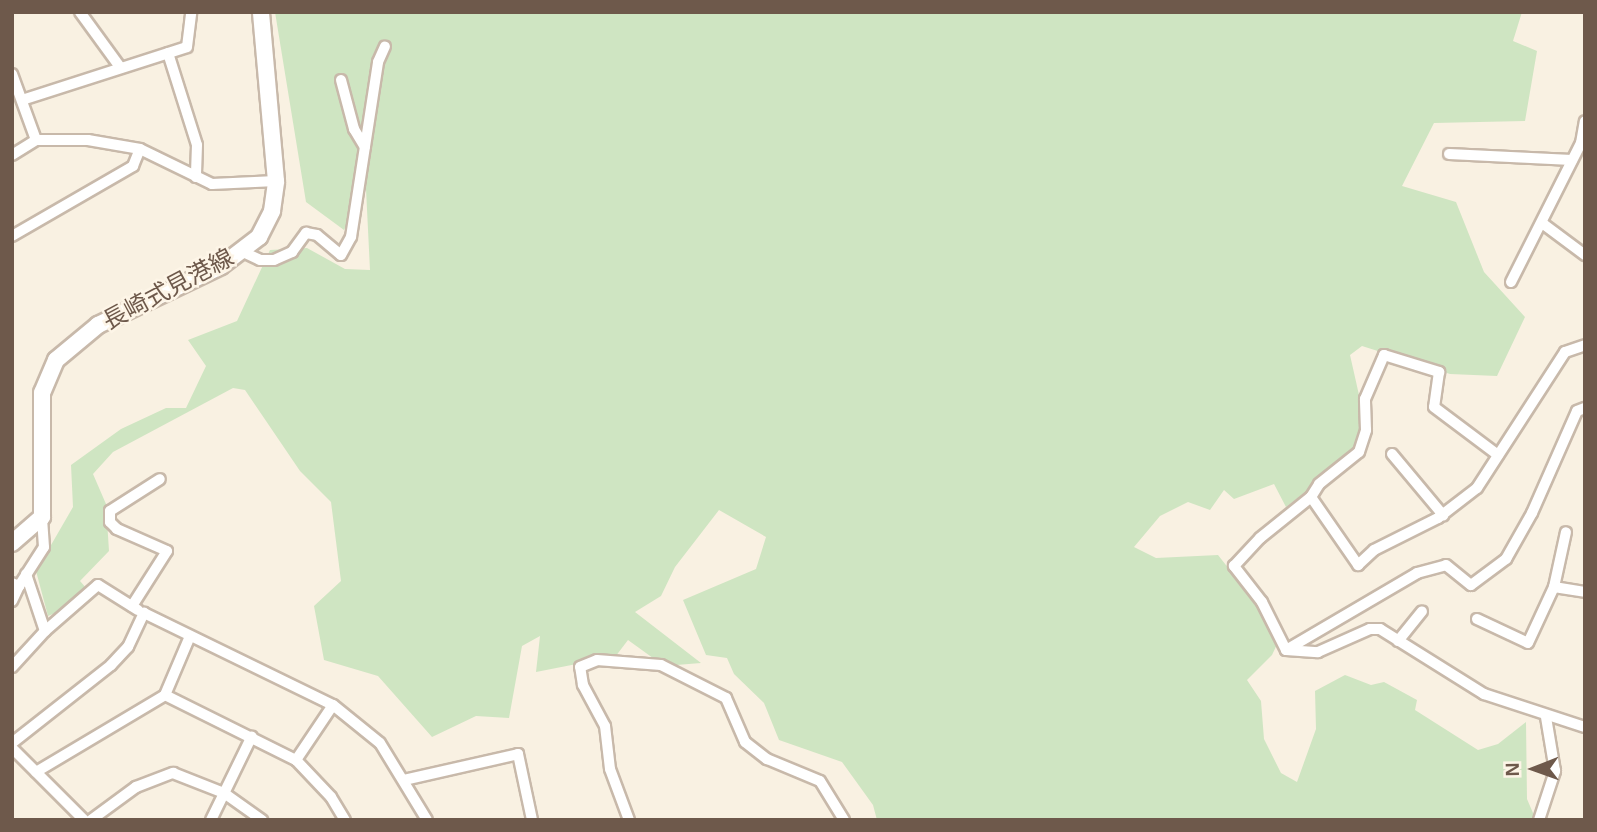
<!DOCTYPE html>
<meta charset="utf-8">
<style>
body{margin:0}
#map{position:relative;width:1597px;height:832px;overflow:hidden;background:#f9f1e2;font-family:Helvetica,"Noto Sans JP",sans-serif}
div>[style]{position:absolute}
.green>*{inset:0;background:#cfe5c2}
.roads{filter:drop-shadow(2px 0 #c8b9aa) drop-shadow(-2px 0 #c8b9aa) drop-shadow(0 2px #c8b9aa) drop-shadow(0 -2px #c8b9aa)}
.street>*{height:10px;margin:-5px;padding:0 5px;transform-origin:5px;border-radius:5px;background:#fff}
.secondary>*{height:16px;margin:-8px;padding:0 8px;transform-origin:8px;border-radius:8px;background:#fff}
span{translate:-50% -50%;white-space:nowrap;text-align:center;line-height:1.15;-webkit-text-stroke:5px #fdf5e7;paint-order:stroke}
.street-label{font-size:24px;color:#6e594b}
.frame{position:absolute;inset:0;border:14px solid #6e594b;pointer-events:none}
.north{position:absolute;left:1499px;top:734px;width:70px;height:70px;-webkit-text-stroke:5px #fdf5e7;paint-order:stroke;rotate:269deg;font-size:19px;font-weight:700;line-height:28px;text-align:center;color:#6e594b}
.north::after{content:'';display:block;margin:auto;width:24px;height:32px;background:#6e594b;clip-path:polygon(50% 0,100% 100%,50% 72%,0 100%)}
</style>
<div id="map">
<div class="green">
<div style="clip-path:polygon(275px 12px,1522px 12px,1513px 41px,1537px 51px,1525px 121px,1434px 123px,1402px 186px,1456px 202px,1484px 272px,1525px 317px,1497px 376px,1450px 374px,1362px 346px,1350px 355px,1366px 426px,1346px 461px,1286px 507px,1274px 484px,1234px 499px,1224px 490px,1210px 510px,1188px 502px,1160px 516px,1134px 547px,1156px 558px,1218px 555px,1271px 622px,1281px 636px,1272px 655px,1247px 680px,1261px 701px,1264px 739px,1281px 773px,1297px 782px,1316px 729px,1315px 691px,1345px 675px,1371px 685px,1384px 682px,1417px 700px,1415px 710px,1478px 750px,1498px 744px,1526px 722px,1527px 799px,1536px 820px,877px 820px,873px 805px,842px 762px,779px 740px,764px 703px,734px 674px,727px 658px,706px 655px,683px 600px,756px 569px,766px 537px,719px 510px,675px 567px,661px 596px,635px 612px,701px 663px,664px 666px,628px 640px,609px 665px,597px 660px,536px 672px,540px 636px,522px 646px,509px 718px,476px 716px,432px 737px,378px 676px,324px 660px,314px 606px,341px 581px,331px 502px,300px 471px,245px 390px,233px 388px,113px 452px,93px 474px,106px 504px,109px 551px,80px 581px,94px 597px,48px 616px,36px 571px,73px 507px,71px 465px,121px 429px,166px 408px,186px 408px,206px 366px,188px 340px,237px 321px,270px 250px,307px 248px,345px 269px,370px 270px,366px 189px,344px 230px,306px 202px)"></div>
</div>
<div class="roads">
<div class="street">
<div style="left:80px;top:12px;width:68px;rotate:54deg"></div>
<div style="left:168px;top:53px;width:96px;rotate:72.5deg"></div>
<div style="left:197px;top:145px;width:32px;rotate:92deg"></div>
<div style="left:12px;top:74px;width:70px;rotate:70deg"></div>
<div style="left:36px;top:140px;width:52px"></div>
<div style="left:88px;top:140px;width:53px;rotate:9.8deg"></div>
<div style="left:140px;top:149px;width:80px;rotate:25.9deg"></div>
<div style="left:212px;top:184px;width:64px;rotate:-2.7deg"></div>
<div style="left:341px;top:80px;width:51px;rotate:75.1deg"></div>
<div style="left:354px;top:129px;width:21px;rotate:59deg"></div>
<div style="left:22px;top:100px;width:173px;rotate:-17.8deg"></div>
<div style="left:187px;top:47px;width:35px;rotate:-83deg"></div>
<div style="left:1449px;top:154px;width:123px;rotate:2.8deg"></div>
<div style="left:12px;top:155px;width:28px;rotate:-32deg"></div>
<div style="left:1542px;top:223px;width:54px;rotate:36.7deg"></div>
<div style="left:12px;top:236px;width:140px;rotate:-30deg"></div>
<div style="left:133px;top:166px;width:18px;rotate:-68deg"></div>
<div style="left:241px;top:251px;width:21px;rotate:25deg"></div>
<div style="left:260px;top:260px;width:14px"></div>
<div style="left:274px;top:260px;width:20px;rotate:-24deg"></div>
<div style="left:292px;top:252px;width:24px;rotate:-54deg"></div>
<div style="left:306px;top:233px;width:11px;rotate:10deg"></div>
<div style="left:317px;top:235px;width:31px;rotate:40deg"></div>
<div style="left:341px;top:255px;width:21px;rotate:-61deg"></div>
<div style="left:351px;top:237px;width:177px;rotate:-81.2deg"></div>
<div style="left:378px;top:62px;width:17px;rotate:-66deg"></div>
<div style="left:1511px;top:282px;width:156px;rotate:-63.3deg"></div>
<div style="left:1581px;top:143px;width:22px;rotate:-80deg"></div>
<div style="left:1392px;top:454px;width:80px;rotate:50.1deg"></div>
<div style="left:1311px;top:497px;width:15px;rotate:-58deg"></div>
<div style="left:1319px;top:484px;width:51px;rotate:-38.7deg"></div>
<div style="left:1359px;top:452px;width:23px;rotate:-72deg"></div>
<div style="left:1366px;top:430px;width:31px;rotate:-92deg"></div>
<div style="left:1365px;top:399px;width:48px;rotate:-66.6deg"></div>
<div style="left:1384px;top:355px;width:58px;rotate:17.2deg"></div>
<div style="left:1439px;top:372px;width:35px;rotate:98deg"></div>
<div style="left:1434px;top:407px;width:80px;rotate:36.9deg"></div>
<div style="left:26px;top:574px;width:60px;rotate:71.6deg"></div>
<div style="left:12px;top:583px;width:8px;rotate:23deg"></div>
<div style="left:19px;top:586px;width:46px;rotate:-57.3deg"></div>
<div style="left:44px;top:547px;width:30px;rotate:-94deg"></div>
<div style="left:1554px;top:587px;width:31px;rotate:9deg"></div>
<div style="left:12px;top:601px;width:17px;rotate:-65deg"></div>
<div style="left:132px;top:606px;width:65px;rotate:-57.5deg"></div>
<div style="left:167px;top:551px;width:55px;rotate:-156.3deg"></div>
<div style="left:117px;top:529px;width:10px;rotate:-135deg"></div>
<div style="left:110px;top:522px;width:11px;rotate:-90deg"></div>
<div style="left:110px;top:511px;width:59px;rotate:-32.6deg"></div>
<div style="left:1477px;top:619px;width:56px;rotate:25.2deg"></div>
<div style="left:1528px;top:643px;width:62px;rotate:-65.1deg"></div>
<div style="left:1554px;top:587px;width:56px;rotate:-77.7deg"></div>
<div style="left:1398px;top:641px;width:38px;rotate:-51deg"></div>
<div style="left:1286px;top:650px;width:54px;rotate:-116.6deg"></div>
<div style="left:1262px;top:602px;width:46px;rotate:-127.9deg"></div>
<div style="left:1234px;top:566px;width:38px;rotate:-47deg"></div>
<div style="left:1260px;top:538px;width:65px;rotate:-38.8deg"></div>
<div style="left:1311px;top:497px;width:83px;rotate:55.3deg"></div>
<div style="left:1358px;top:565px;width:22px;rotate:-43deg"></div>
<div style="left:1374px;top:550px;width:72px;rotate:-26.6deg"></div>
<div style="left:1438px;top:518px;width:49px;rotate:-37.6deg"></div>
<div style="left:1477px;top:488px;width:162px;rotate:-57.1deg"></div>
<div style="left:1565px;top:352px;width:21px;rotate:-19deg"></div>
<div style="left:1286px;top:650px;width:152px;rotate:-30.4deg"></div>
<div style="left:1417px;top:573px;width:30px;rotate:-15deg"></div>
<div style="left:1446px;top:565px;width:32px;rotate:39deg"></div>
<div style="left:1471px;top:585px;width:44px;rotate:-36.6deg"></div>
<div style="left:1506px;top:559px;width:53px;rotate:-60.5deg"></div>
<div style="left:1532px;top:513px;width:111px;rotate:-66.2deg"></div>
<div style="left:1577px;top:411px;width:9px;rotate:-21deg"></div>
<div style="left:1286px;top:650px;width:32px;rotate:4deg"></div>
<div style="left:1318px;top:652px;width:57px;rotate:-23.9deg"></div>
<div style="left:1370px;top:629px;width:10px"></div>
<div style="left:1380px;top:629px;width:123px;rotate:32deg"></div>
<div style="left:1484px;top:694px;width:106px;rotate:18.1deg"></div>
<div style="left:12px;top:667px;width:49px;rotate:-47.5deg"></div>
<div style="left:45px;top:631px;width:70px;rotate:-41deg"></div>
<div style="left:98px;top:585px;width:47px;rotate:32deg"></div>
<div style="left:165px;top:695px;width:64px;rotate:-67deg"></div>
<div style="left:12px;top:743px;width:126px;rotate:-38.2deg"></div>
<div style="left:111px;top:665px;width:25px;rotate:-47deg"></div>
<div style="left:128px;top:647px;width:38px;rotate:-65deg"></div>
<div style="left:144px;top:613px;width:210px;rotate:26deg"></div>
<div style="left:333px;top:705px;width:60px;rotate:39deg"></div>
<div style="left:380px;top:743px;width:90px;rotate:58.6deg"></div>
<div style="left:12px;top:748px;width:102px;rotate:45deg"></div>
<div style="left:296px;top:760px;width:66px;rotate:-56.1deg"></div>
<div style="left:36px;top:772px;width:150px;rotate:-30.8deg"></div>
<div style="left:165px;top:695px;width:146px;rotate:26.4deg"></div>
<div style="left:296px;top:760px;width:51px;rotate:46.6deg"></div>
<div style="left:331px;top:797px;width:27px;rotate:59deg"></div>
<div style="left:404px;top:780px;width:117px;rotate:-12.8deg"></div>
<div style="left:518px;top:754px;width:67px;rotate:78deg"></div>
<div style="left:91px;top:820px;width:56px;rotate:-36.3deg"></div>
<div style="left:136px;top:787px;width:40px;rotate:-21deg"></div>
<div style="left:173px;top:773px;width:55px;rotate:21.4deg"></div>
<div style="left:224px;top:793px;width:47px;rotate:35.4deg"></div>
<div style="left:211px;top:820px;width:93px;rotate:-64deg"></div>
<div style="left:629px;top:820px;width:54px;rotate:-110.4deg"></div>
<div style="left:610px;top:769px;width:43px;rotate:-96.6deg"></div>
<div style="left:605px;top:726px;width:47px;rotate:-118.2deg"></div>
<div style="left:583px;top:685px;width:18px;rotate:-99deg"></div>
<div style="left:580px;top:667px;width:18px;rotate:-22deg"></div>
<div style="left:597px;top:660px;width:64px;rotate:4.5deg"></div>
<div style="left:661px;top:665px;width:73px;rotate:26.9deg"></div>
<div style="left:726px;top:698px;width:48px;rotate:66.6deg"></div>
<div style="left:745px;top:742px;width:28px;rotate:38deg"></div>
<div style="left:767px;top:759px;width:57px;rotate:22.5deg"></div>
<div style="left:820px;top:781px;width:46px;rotate:58.4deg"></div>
<div style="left:1539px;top:820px;width:52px;rotate:-71.9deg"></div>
<div style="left:1555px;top:771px;width:55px;rotate:-99.5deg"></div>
</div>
<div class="secondary">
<div style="left:12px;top:543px;width:40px;rotate:-41deg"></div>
<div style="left:42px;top:517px;width:124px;rotate:-90deg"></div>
<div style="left:42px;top:393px;width:36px;rotate:-67deg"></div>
<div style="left:56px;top:360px;width:55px;rotate:-39.8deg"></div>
<div style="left:98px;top:325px;width:136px;rotate:-25.6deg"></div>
<div style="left:221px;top:266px;width:48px;rotate:-37.3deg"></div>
<div style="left:259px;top:237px;width:29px;rotate:-63deg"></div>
<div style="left:272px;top:211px;width:30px;rotate:-82deg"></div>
<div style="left:276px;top:181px;width:170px;rotate:-95.1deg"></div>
</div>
</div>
<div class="street-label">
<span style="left:168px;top:289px;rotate:-28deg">長崎式見港線</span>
</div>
<div class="frame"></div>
<div class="north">N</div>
</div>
